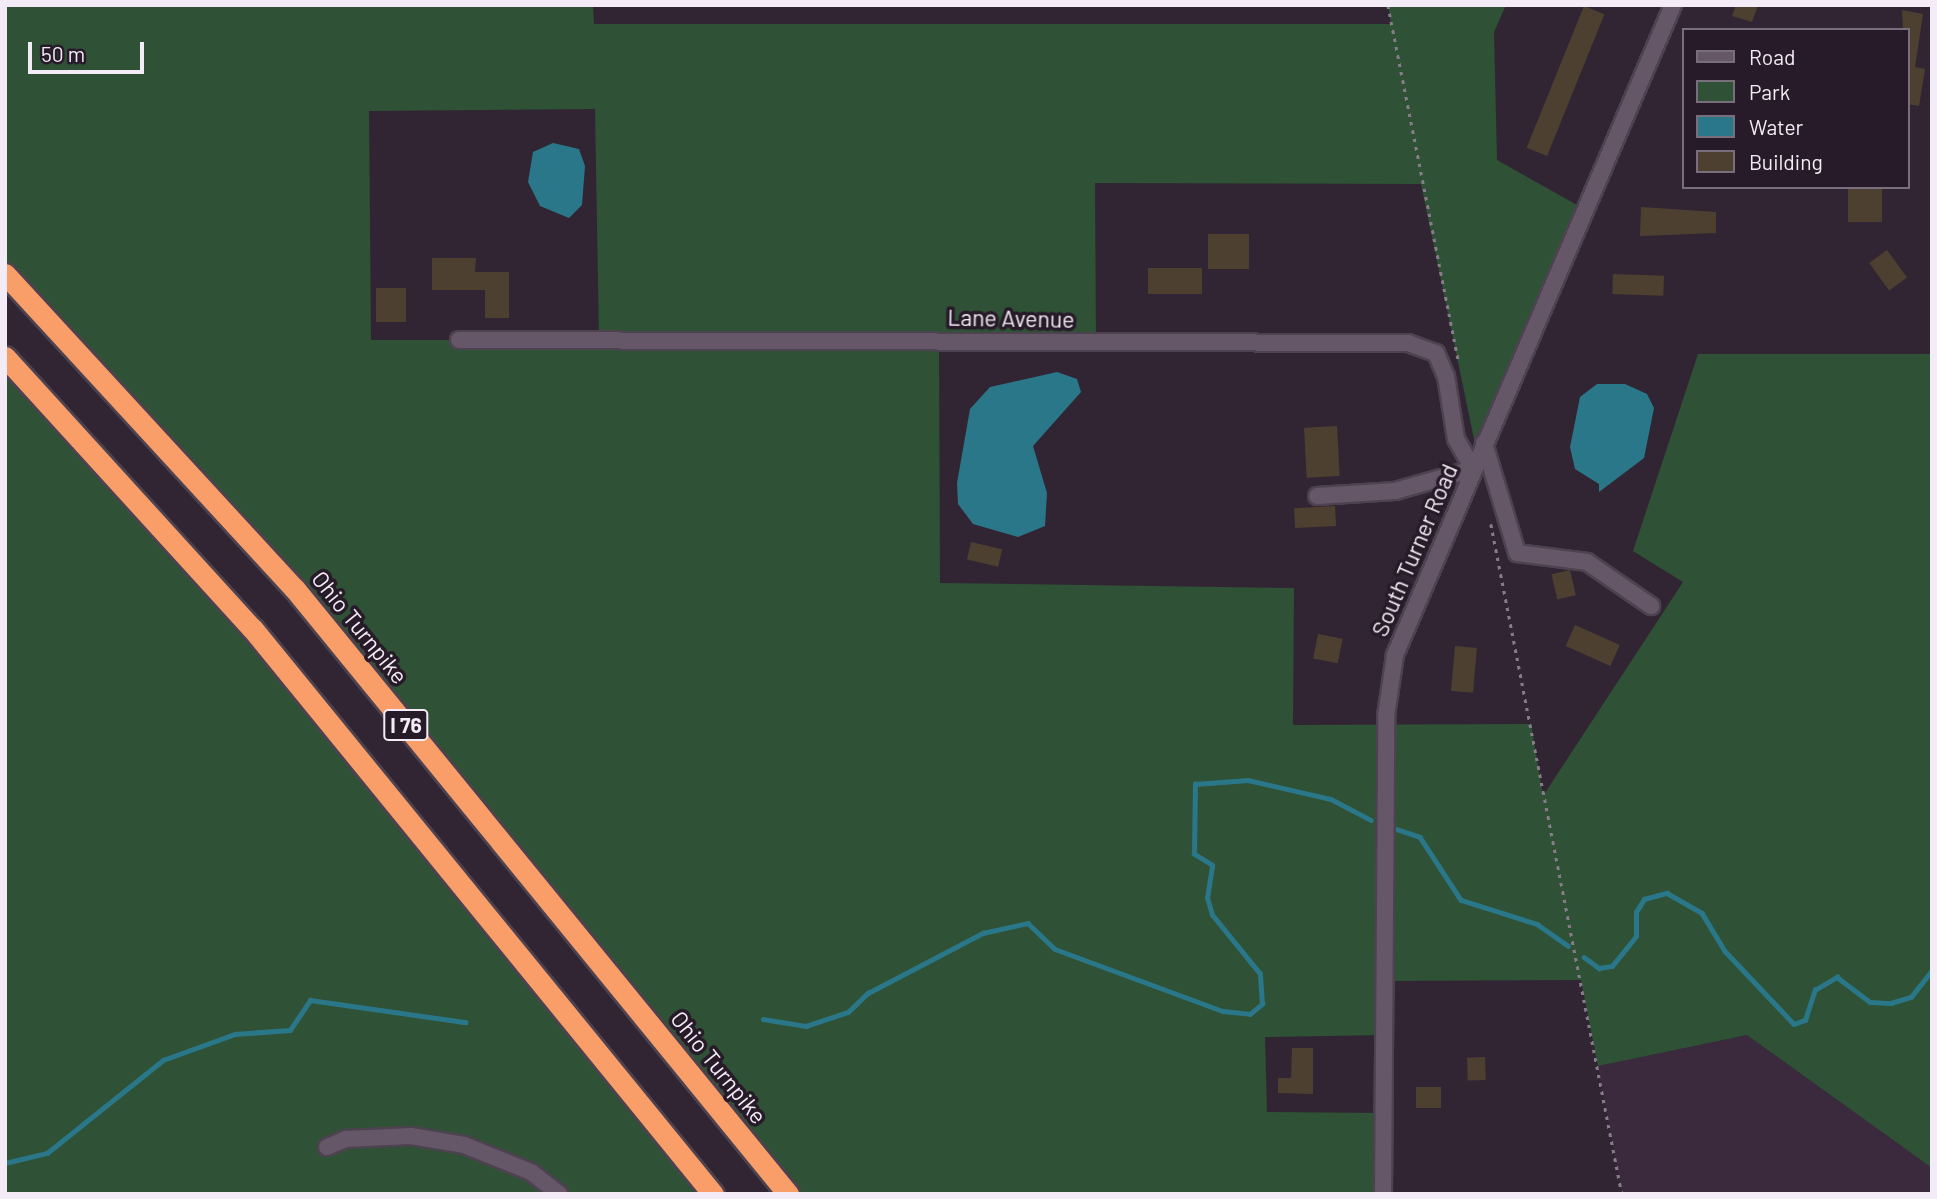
<!DOCTYPE html>
<style>
body{margin:0}
#map{position:relative;width:1937px;height:1199px;overflow:hidden;background:#312533;font-family:Barlow,sans-serif}
div>[style]{position:absolute}
.built>*{inset:0;background:#3b2a3e}
.green>*{inset:0;background:#2f5136}
.water>*{inset:0;background:#2b778a}
.stream>*{height:4.5px;margin:-2.25px;padding:0 2.25px;transform-origin:2.25px;border-radius:2.25px;background:#2b778a}
.building>*{inset:0;background:#4e4031;transform-origin:0 0}
.path>*{height:2.5px;margin-top:-1.25px;transform-origin:0;background:repeating-linear-gradient(90deg,#877d89 0 3.5px,transparent 0 8.5px)}
.roads{filter:drop-shadow(2px 0 #4d424f) drop-shadow(-2px 0 #4d424f) drop-shadow(0 2px #4d424f) drop-shadow(0 -2px #4d424f)}
.minor>*{height:16px;margin:-8px;padding:0 8px;transform-origin:8px;border-radius:8px;background:#655767}
.highway>*{height:21px;margin:-10.5px;padding:0 10.5px;transform-origin:10.5px;border-radius:10.5px;background:#f99d69}
span{translate:-50% -50%;white-space:nowrap;text-align:center;line-height:1.15;-webkit-text-stroke:7px #271b29;paint-order:stroke}
.shield-label span{padding:2px 5px;background:#271b29;border:2px solid;border-radius:5px;-webkit-text-stroke-width:0}
.shield-label{font-size:21px;color:#f3ebf5;font-weight:700}
.street-label{font-size:23px;color:#f3ebf5}
.frame{position:absolute;inset:0;border:7px solid #f3ebf5;pointer-events:none}
.legend{position:absolute;left:1682px;top:28px;width:228px;height:161px;box-sizing:border-box;background:#271b29;border:2px solid #796e7b;margin:0;padding:9px 12px;list-style:none;font-size:21px;color:#f3ebf5}
.legend li{display:flex;align-items:center;gap:14px;height:35px}
.legend b{width:35px;border:2px solid #796e7b}
.scale{position:absolute;left:28px;top:42px;width:116px;height:32px;box-sizing:border-box;border:4px solid #f3ebf5;border-top:0;padding-left:9px;font-size:21px;line-height:24px;white-space:nowrap;color:#f3ebf5;-webkit-text-stroke:5px #271b29;paint-order:stroke}
</style>
<div id="map">
<div class="built">
<div style="clip-path:polygon(1747px 1035px,1932px 1168px,1932px 1194px,1622px 1194px,1598px 1066px)"></div>
</div>
<div class="green">
<div style="clip-path:polygon(evenodd,5px 5px,593px 5px,594px 24px,1391px 24px,1388px 5px,1506px 5px,1494px 32px,1497px 160px,1586px 210px,1473px 469px,1474px 439px,1421px 184px,1095px 183px,1096px 342px,939px 340px,940px 583px,1294px 588px,1293px 725px,1531px 724px,1543px 796px,1683px 582px,1633px 551px,1698px 354px,1932px 354px,1932px 1168px,1747px 1035px,1598px 1066px,1581px 980px,1384px 981px,1383px 1035px,1265px 1037px,1267px 1112px,1383px 1113px,1383px 1194px,788px 1194px,466px 798px,5px 274px,5px 5px,595px 109px,599px 340px,371px 340px,369px 111px,595px 109px)"></div>
<div style="clip-path:polygon(5px 357px,151px 512px,713px 1194px,5px 1194px)"></div>
</div>
<div class="water">
<div style="clip-path:polygon(553px 143px,579px 149px,585px 166px,582px 205px,569px 218px,540px 206px,528px 182px,533px 152px)"></div>
<div style="clip-path:polygon(1057px 372px,1077px 379px,1081px 392px,1033px 446px,1047px 493px,1045px 526px,1018px 537px,973px 524px,958px 504px,957px 483px,970px 409px,990px 387px)"></div>
<div style="clip-path:polygon(1597px 384px,1625px 384px,1647px 394px,1654px 408px,1644px 458px,1599px 492px,1599px 484px,1575px 469px,1570px 447px,1580px 397px)"></div>
</div>
<div class="stream">
<div style="left:1396px;top:829px;width:25px;rotate:18deg"></div>
<div style="left:1420px;top:837px;width:75px;rotate:56.9deg"></div>
<div style="left:1461px;top:900px;width:80px;rotate:17.5deg"></div>
<div style="left:1537px;top:924px;width:38px;rotate:35deg"></div>
<div style="left:1584px;top:957px;width:19px;rotate:36deg"></div>
<div style="left:1599px;top:968px;width:13px;rotate:-9deg"></div>
<div style="left:1612px;top:966px;width:38px;rotate:-51deg"></div>
<div style="left:1636px;top:936px;width:24px;rotate:-90deg"></div>
<div style="left:1636px;top:912px;width:15px;rotate:-58deg"></div>
<div style="left:1644px;top:899px;width:24px;rotate:-15deg"></div>
<div style="left:1667px;top:893px;width:40px;rotate:29.7deg"></div>
<div style="left:1702px;top:913px;width:44px;rotate:58.8deg"></div>
<div style="left:1725px;top:951px;width:100px;rotate:46.6deg"></div>
<div style="left:1794px;top:1024px;width:12px;rotate:-20deg"></div>
<div style="left:1805px;top:1020px;width:32px;rotate:-72deg"></div>
<div style="left:1815px;top:990px;width:26px;rotate:-31deg"></div>
<div style="left:1837px;top:977px;width:41px;rotate:37.1deg"></div>
<div style="left:1870px;top:1002px;width:21px;rotate:3deg"></div>
<div style="left:1891px;top:1003px;width:21px;rotate:-17deg"></div>
<div style="left:1911px;top:997px;width:34px;rotate:-52deg"></div>
<div style="left:763px;top:1019px;width:44px;rotate:9.2deg"></div>
<div style="left:806px;top:1026px;width:44px;rotate:-18.4deg"></div>
<div style="left:848px;top:1012px;width:28px;rotate:-44deg"></div>
<div style="left:868px;top:993px;width:130px;rotate:-27.6deg"></div>
<div style="left:983px;top:933px;width:46px;rotate:-12.5deg"></div>
<div style="left:1028px;top:923px;width:37px;rotate:44deg"></div>
<div style="left:1055px;top:949px;width:179px;rotate:20.3deg"></div>
<div style="left:1223px;top:1011px;width:27px;rotate:6deg"></div>
<div style="left:1250px;top:1014px;width:16px;rotate:-40deg"></div>
<div style="left:1262px;top:1004px;width:30px;rotate:-94deg"></div>
<div style="left:1260px;top:974px;width:76px;rotate:-129.1deg"></div>
<div style="left:1212px;top:915px;width:18px;rotate:-106deg"></div>
<div style="left:1207px;top:898px;width:33px;rotate:-81deg"></div>
<div style="left:1212px;top:865px;width:21px;rotate:-149deg"></div>
<div style="left:1194px;top:854px;width:70px;rotate:-89.2deg"></div>
<div style="left:1195px;top:784px;width:53px;rotate:-4.3deg"></div>
<div style="left:1248px;top:780px;width:85px;rotate:12.9deg"></div>
<div style="left:1331px;top:799px;width:45px;rotate:27.7deg"></div>
<div style="left:5px;top:1163px;width:43px;rotate:-13.4deg"></div>
<div style="left:47px;top:1153px;width:149px;rotate:-38.7deg"></div>
<div style="left:163px;top:1060px;width:77px;rotate:-19.9deg"></div>
<div style="left:235px;top:1034px;width:55px;rotate:-4.2deg"></div>
<div style="left:290px;top:1030px;width:36px;rotate:-56deg"></div>
<div style="left:310px;top:1000px;width:157px;rotate:8.1deg"></div>
</div>
<div class="building">
<div style="clip-path:polygon(1736px 5px,1758px 5px,1752px 22px,1732px 16px)"></div>
<div style="left:1584px;top:6px;width:22px;height:153px;rotate:22deg"></div>
<div style="clip-path:polygon(1902px 10px,1923px 14px,1915px 67px,1925px 69px,1919px 106px,1907px 104px)"></div>
<div style="left:1848px;top:187px;width:34px;height:35px"></div>
<div style="clip-path:polygon(1641px 207px,1716px 212px,1716px 233px,1640px 236px)"></div>
<div style="left:1208px;top:234px;width:41px;height:35px"></div>
<div style="left:1887px;top:250px;width:34px;height:22px;rotate:54deg"></div>
<div style="clip-path:polygon(432px 258px,476px 258px,475px 272px,509px 272px,509px 318px,485px 318px,485px 290px,432px 290px)"></div>
<div style="left:1148px;top:268px;width:54px;height:26px"></div>
<div style="left:1613px;top:274px;width:51px;height:20px;rotate:2deg"></div>
<div style="left:376px;top:288px;width:30px;height:34px"></div>
<div style="left:1337px;top:426px;width:50px;height:33px;rotate:87deg"></div>
<div style="left:1335px;top:506px;width:20px;height:41px;rotate:87deg"></div>
<div style="left:971px;top:542px;width:32px;height:18px;rotate:13deg"></div>
<div style="left:1570px;top:570px;width:26px;height:19px;rotate:77deg"></div>
<div style="left:1575px;top:625px;width:49px;height:23px;rotate:24deg"></div>
<div style="left:1318px;top:634px;width:25px;height:25px;rotate:11deg"></div>
<div style="left:1455px;top:646px;width:22px;height:45px;rotate:5deg"></div>
<div style="clip-path:polygon(1292px 1048px,1313px 1048px,1313px 1094px,1278px 1093px,1278px 1078px,1291px 1078px)"></div>
<div style="left:1485px;top:1057px;width:23px;height:18px;rotate:88deg"></div>
<div style="left:1416px;top:1087px;width:25px;height:21px"></div>
</div>
<div class="path">
<div style="left:1388px;top:5px;width:362px;rotate:78.8deg"></div>
<div style="left:1491px;top:524px;width:683px;rotate:78.94deg"></div>
</div>
<div class="roads">
<div class="minor">
<div style="left:459px;top:340px;width:949px;rotate:0.18deg"></div>
<div style="left:1408px;top:343px;width:30px;rotate:20deg"></div>
<div style="left:1436px;top:353px;width:25px;rotate:67deg"></div>
<div style="left:1446px;top:376px;width:64px;rotate:81deg"></div>
<div style="left:1456px;top:439px;width:34px;rotate:60deg"></div>
<div style="left:1473px;top:469px;width:81px;rotate:164.2deg"></div>
<div style="left:1395px;top:491px;width:78px;rotate:176.3deg"></div>
<div style="left:1484px;top:443px;width:115px;rotate:73.3deg"></div>
<div style="left:1517px;top:553px;width:71px;rotate:7.3deg"></div>
<div style="left:1587px;top:562px;width:78px;rotate:34.5deg"></div>
<div style="left:327px;top:1147px;width:21px;rotate:-23deg"></div>
<div style="left:346px;top:1139px;width:65px;rotate:-2.6deg"></div>
<div style="left:411px;top:1136px;width:54px;rotate:9.6deg"></div>
<div style="left:464px;top:1145px;width:72px;rotate:21.9deg"></div>
<div style="left:531px;top:1172px;width:36px;rotate:38deg"></div>
<div style="left:1383px;top:1194px;width:478px;rotate:-89.6deg"></div>
<div style="left:1386px;top:716px;width:62px;rotate:-81.6deg"></div>
<div style="left:1395px;top:655px;width:707px;rotate:-66.84deg"></div>
</div>
<div class="highway">
<div style="left:5px;top:274px;width:427px;rotate:47.4deg"></div>
<div style="left:294px;top:588px;width:782px;rotate:50.81deg"></div>
<div style="left:5px;top:357px;width:367px;rotate:47.7deg"></div>
<div style="left:252px;top:628px;width:730px;rotate:50.84deg"></div>
</div>
</div>
<div class="shield-label">
<span style="left:406px;top:725px">I 76</span>
</div>
<div class="street-label">
<span style="left:1011px;top:318px;rotate:1deg">Lane Avenue</span>
<span style="left:1414px;top:550px;rotate:-67deg">South Turner Road</span>
<span style="left:360px;top:627px;rotate:51deg">Ohio Turnpike</span>
<span style="left:719px;top:1067px;rotate:51deg">Ohio Turnpike</span>
</div>
<div class="frame"></div>
<ul class="legend">
<li><b style="height:9px;background:#655767"></b>Road</li>
<li><b style="height:19px;background:#2f5136"></b>Park</li>
<li><b style="height:19px;background:#2b778a"></b>Water</li>
<li><b style="height:19px;background:#4e4031"></b>Building</li>
</ul>
<div class="scale">50 m</div>
</div>
